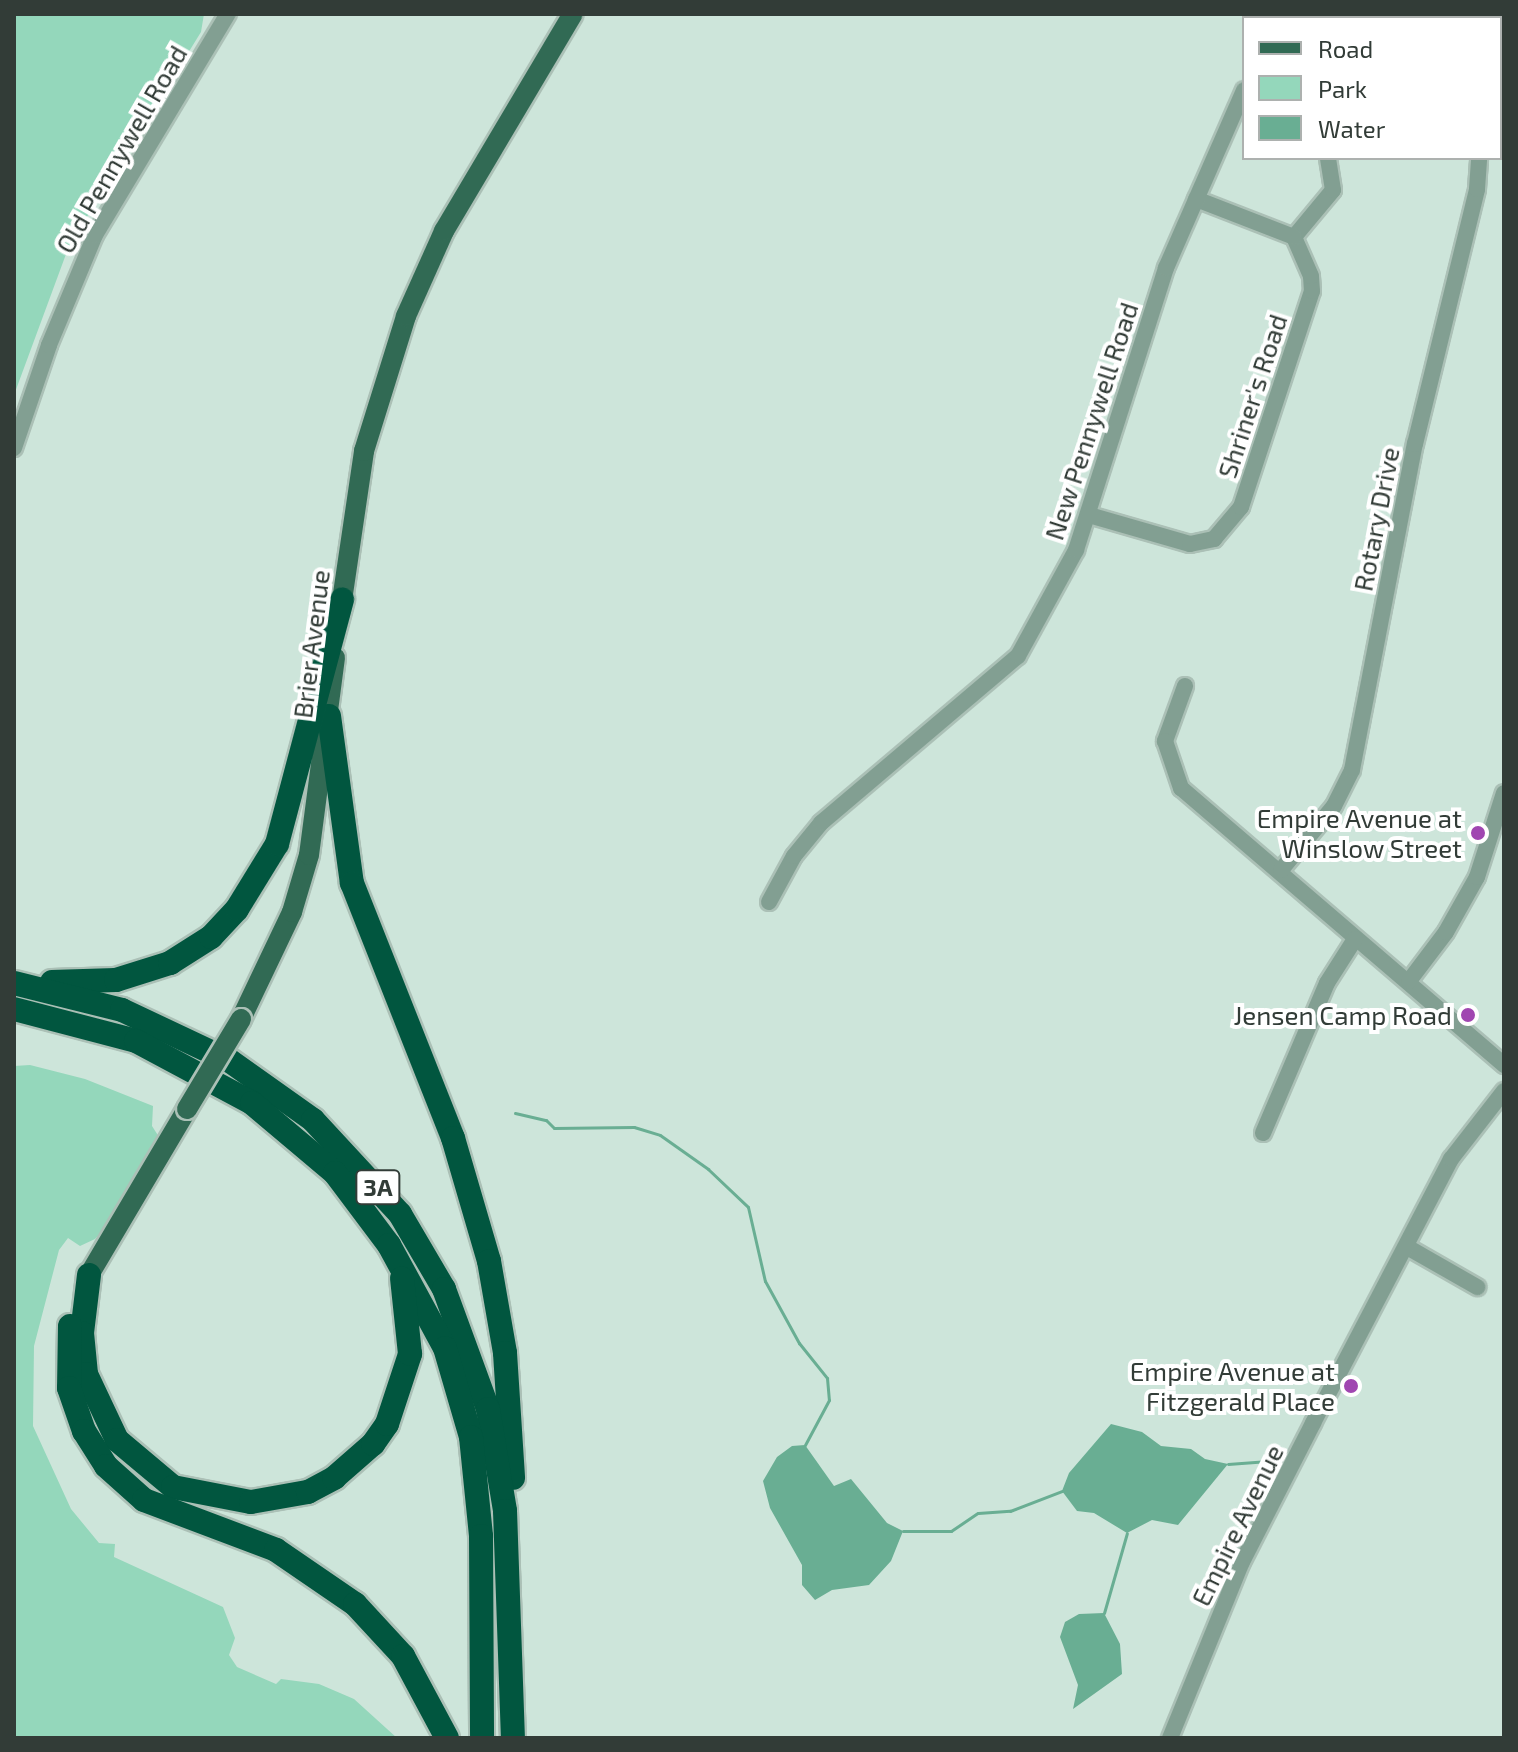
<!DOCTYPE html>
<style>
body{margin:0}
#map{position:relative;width:1518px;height:1752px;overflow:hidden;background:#cde5da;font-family:"Exo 2",sans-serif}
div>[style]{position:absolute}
.green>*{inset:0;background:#94d7bb}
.water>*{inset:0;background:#69ae93}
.stream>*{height:3px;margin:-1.5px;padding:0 1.5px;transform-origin:1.5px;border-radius:1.5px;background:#69ae93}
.roads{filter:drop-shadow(2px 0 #abc0b6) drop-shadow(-2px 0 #abc0b6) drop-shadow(0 2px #abc0b6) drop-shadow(0 -2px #abc0b6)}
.minor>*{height:16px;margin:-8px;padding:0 8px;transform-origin:8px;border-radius:8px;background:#829f92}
.major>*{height:20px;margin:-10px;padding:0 10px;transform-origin:10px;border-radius:10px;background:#316a54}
.highway>*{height:24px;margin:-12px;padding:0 12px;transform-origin:12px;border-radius:12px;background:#01563f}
.bridges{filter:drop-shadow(2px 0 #abc0b6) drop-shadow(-2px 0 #abc0b6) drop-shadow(0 2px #abc0b6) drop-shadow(0 -2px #abc0b6)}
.major-bridge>*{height:20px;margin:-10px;padding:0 10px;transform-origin:10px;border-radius:10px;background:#316a54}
.dots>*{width:22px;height:22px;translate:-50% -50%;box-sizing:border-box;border:4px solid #fff;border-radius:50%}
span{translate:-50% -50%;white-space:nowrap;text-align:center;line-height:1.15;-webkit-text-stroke:8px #fff;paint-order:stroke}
.shield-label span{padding:2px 6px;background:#fff;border:2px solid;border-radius:6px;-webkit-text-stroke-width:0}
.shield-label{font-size:24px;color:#323c37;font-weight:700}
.street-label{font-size:26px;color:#323c37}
.poi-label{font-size:26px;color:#323c37}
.right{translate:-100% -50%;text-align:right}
.frame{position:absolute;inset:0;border:16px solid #323c37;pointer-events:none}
.legend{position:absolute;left:1242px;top:16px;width:260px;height:144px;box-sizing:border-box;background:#fff;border:2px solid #adb1af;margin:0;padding:10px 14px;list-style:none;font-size:24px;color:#323c37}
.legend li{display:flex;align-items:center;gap:16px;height:40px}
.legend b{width:40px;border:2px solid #adb1af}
</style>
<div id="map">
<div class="green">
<div style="clip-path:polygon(14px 14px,204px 14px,201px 32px,69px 246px,14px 395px)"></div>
<div style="clip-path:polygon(30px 1065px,85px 1079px,153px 1106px,152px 1126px,159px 1137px,120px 1212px,95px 1239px,80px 1246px,68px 1238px,59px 1250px,34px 1346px,33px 1426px,71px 1509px,99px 1543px,115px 1544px,114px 1557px,223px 1607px,235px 1638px,229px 1655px,237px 1667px,276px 1684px,281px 1679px,319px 1684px,354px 1699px,397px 1738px,14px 1738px,14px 1066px)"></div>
</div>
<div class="water">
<div style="clip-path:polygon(1111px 1424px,1142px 1432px,1161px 1446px,1191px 1449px,1205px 1459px,1228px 1464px,1178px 1525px,1152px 1520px,1127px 1533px,1094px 1513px,1077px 1511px,1062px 1491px,1069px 1473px)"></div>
<div style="clip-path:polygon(805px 1445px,834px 1486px,851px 1479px,887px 1523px,903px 1531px,891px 1561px,869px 1585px,832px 1590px,815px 1600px,802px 1585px,802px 1565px,770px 1508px,763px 1481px,777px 1457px,792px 1446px)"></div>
<div style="clip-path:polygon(1104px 1613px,1120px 1644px,1122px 1674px,1073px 1709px,1078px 1685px,1060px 1637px,1065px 1622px,1079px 1614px)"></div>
</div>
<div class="stream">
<div style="left:515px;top:1113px;width:32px;rotate:13deg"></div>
<div style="left:546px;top:1120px;width:11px;rotate:45deg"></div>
<div style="left:554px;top:1128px;width:80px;rotate:-0.7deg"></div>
<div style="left:634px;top:1127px;width:27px;rotate:17deg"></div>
<div style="left:660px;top:1135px;width:59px;rotate:35.3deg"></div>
<div style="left:708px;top:1169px;width:55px;rotate:43.5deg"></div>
<div style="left:748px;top:1207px;width:76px;rotate:77.1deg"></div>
<div style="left:765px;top:1281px;width:71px;rotate:61.3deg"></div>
<div style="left:799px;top:1343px;width:45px;rotate:51.3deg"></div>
<div style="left:827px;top:1378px;width:22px;rotate:85deg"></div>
<div style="left:829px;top:1400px;width:51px;rotate:118.1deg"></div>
<div style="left:1228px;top:1464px;width:53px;rotate:-4.3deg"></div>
<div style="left:903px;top:1531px;width:48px"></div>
<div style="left:951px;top:1531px;width:32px;rotate:-34deg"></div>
<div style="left:978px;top:1513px;width:32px;rotate:-4deg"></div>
<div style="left:1010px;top:1511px;width:56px;rotate:-21deg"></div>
<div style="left:1104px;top:1613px;width:83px;rotate:-74deg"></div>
</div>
<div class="roads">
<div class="minor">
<div style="left:1466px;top:14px;width:4px;rotate:76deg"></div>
<div style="left:1270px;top:18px;width:4px;rotate:-76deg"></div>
<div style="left:1294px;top:237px;width:61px;rotate:-50.3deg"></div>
<div style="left:1333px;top:190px;width:32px;rotate:-99deg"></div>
<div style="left:14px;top:448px;width:109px;rotate:-71.2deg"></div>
<div style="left:49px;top:345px;width:119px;rotate:-67.3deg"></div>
<div style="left:95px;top:235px;width:258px;rotate:-59deg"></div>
<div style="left:1089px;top:515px;width:105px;rotate:16deg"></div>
<div style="left:1190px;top:544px;width:25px;rotate:-12deg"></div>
<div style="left:1214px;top:539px;width:42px;rotate:-49.8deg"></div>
<div style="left:1241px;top:507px;width:227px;rotate:-71.8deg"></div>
<div style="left:1312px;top:291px;width:15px;rotate:-94deg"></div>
<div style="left:1311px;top:276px;width:43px;rotate:-113.6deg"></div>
<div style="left:1294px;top:237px;width:105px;rotate:-158.8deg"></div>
<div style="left:1185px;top:686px;width:59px;rotate:110deg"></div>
<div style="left:1165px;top:741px;width:50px;rotate:71.2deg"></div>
<div style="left:1181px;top:788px;width:426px;rotate:40.6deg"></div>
<div style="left:1281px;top:870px;width:83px;rotate:-50.4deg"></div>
<div style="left:1334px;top:806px;width:40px;rotate:-63.4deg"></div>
<div style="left:1352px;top:770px;width:332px;rotate:-79.1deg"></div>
<div style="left:1415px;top:444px;width:262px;rotate:-76.3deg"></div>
<div style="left:1477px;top:189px;width:31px;rotate:-86deg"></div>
<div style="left:769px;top:902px;width:52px;rotate:-61.5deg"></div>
<div style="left:794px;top:856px;width:43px;rotate:-50.7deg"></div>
<div style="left:821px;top:823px;width:258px;rotate:-40.3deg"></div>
<div style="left:1018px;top:656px;width:121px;rotate:-61.3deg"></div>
<div style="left:1076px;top:550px;width:296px;rotate:-72.3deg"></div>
<div style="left:1166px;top:268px;width:194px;rotate:-66.3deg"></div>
<div style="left:1409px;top:981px;width:61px;rotate:-52.9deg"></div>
<div style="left:1446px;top:932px;width:63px;rotate:-60.6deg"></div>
<div style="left:1477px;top:877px;width:88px;rotate:-72.2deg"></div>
<div style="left:1263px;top:1133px;width:163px;rotate:-66.9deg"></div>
<div style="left:1327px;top:983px;width:52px;rotate:-57.5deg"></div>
<div style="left:1407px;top:1247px;width:81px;rotate:29.7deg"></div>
<div style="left:1170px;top:1738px;width:190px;rotate:-67.8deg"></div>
<div style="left:1242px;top:1562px;width:156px;rotate:-62.9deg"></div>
<div style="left:1313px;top:1423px;width:298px;rotate:-62.4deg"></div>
<div style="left:1451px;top:1159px;width:86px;rotate:-52.1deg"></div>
</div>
<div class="major">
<div style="left:340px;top:614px;width:165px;rotate:-81.6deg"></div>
<div style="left:364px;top:451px;width:141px;rotate:-72.7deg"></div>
<div style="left:406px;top:316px;width:93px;rotate:-65.9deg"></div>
<div style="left:444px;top:231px;width:252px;rotate:-59.3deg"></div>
<div style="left:241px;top:1019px;width:119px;rotate:-64.5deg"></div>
<div style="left:292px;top:912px;width:59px;rotate:-73.4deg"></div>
<div style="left:309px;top:855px;width:199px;rotate:-82.5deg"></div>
<div style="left:89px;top:1275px;width:193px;rotate:-59.4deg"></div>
</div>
<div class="highway">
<div style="left:329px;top:716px;width:169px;rotate:82.2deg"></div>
<div style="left:352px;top:883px;width:274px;rotate:68.4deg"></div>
<div style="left:453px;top:1138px;width:128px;rotate:73.7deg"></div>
<div style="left:489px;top:1261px;width:93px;rotate:80.1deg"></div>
<div style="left:505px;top:1353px;width:125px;rotate:86.3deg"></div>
<div style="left:52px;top:982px;width:64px;rotate:-1.8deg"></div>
<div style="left:116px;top:980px;width:57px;rotate:-17.5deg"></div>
<div style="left:170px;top:963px;width:49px;rotate:-32.4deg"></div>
<div style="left:211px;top:937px;width:38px;rotate:-47deg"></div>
<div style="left:237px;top:909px;width:76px;rotate:-58.4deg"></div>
<div style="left:277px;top:844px;width:253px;rotate:-75.1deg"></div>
<div style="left:14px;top:983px;width:111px;rotate:14deg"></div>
<div style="left:122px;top:1010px;width:119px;rotate:25.3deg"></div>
<div style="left:230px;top:1061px;width:102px;rotate:35.4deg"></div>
<div style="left:313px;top:1120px;width:128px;rotate:47.2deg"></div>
<div style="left:400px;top:1214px;width:87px;rotate:59.6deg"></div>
<div style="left:444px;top:1289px;width:128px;rotate:69.9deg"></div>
<div style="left:488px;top:1409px;width:103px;rotate:80.5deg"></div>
<div style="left:505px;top:1511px;width:227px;rotate:88deg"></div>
<div style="left:14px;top:1009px;width:126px;rotate:14.7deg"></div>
<div style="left:136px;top:1041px;width:132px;rotate:28.1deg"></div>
<div style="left:252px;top:1103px;width:109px;rotate:40.1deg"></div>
<div style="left:335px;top:1173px;width:90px;rotate:53.1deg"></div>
<div style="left:389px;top:1245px;width:117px;rotate:61.5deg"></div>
<div style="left:445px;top:1348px;width:93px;rotate:73.7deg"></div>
<div style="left:471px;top:1437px;width:100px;rotate:84.2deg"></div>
<div style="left:481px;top:1536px;width:202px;rotate:89.7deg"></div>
<div style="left:89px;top:1275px;width:58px;rotate:96.9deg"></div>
<div style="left:82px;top:1333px;width:41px;rotate:84.4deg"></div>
<div style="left:86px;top:1374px;width:73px;rotate:64.8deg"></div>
<div style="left:117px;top:1440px;width:73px;rotate:40deg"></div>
<div style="left:173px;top:1487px;width:79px;rotate:10.9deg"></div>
<div style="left:251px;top:1502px;width:58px;rotate:-10deg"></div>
<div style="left:308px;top:1492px;width:30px;rotate:-28deg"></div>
<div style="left:334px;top:1478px;width:52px;rotate:-41.1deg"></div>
<div style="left:373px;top:1444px;width:24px;rotate:-55deg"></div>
<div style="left:387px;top:1424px;width:74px;rotate:-71.8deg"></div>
<div style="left:410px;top:1354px;width:76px;rotate:-96deg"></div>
<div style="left:70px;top:1326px;width:62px;rotate:90.9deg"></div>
<div style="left:69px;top:1388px;width:46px;rotate:70.8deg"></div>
<div style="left:84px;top:1431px;width:41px;rotate:57.8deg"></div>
<div style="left:106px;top:1466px;width:51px;rotate:41.8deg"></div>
<div style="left:144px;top:1500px;width:141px;rotate:20.7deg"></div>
<div style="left:276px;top:1550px;width:96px;rotate:34.4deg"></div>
<div style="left:355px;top:1604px;width:71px;rotate:47.3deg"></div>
<div style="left:403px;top:1656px;width:93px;rotate:61.8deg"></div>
</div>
</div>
<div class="bridges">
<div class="major-bridge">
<div style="left:187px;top:1109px;width:105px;rotate:-59deg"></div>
</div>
</div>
<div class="dots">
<div style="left:1478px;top:833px;background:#a046b1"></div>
<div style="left:1468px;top:1015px;background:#a046b1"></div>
<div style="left:1351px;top:1386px;background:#a046b1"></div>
</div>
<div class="shield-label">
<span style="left:378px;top:1187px">3A</span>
</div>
<div class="street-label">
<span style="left:121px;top:149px;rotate:-60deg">Old Pennywell Road</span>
<span style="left:1252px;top:396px;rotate:-72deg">Shriner's Road</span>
<span style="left:1091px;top:421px;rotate:-72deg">New Pennywell Road</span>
<span style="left:1376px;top:519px;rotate:-79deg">Rotary Drive</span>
<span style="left:311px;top:644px;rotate:-83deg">Brier Avenue</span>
<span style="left:1237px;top:1525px;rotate:-64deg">Empire Avenue</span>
</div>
<div class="poi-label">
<span class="right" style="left:1462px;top:833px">Empire Avenue at<br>Winslow Street</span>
<span class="right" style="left:1452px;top:1015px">Jensen Camp Road</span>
<span class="right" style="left:1335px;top:1386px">Empire Avenue at<br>Fitzgerald Place</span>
</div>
<div class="frame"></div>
<ul class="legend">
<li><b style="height:10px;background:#316a54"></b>Road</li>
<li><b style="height:22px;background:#94d7bb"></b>Park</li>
<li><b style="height:22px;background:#69ae93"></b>Water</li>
</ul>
</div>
